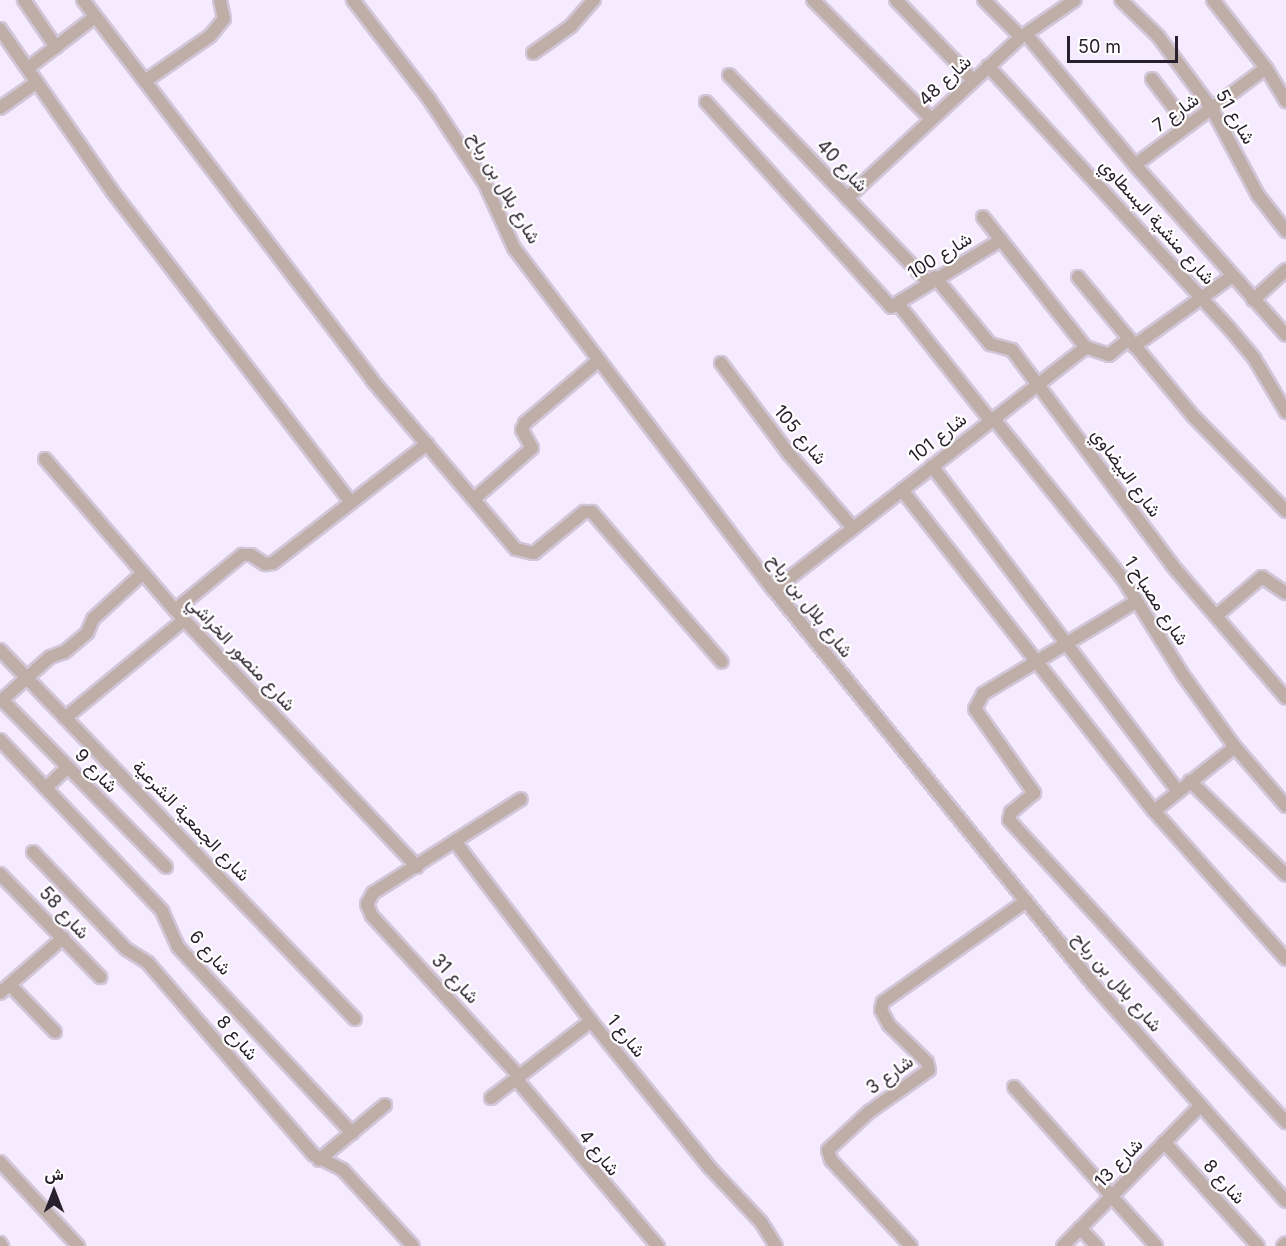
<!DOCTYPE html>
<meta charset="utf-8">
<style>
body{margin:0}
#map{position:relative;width:1286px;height:1246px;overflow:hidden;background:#f6eafe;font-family:Inter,Vazirmatn,sans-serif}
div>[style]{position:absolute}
.roads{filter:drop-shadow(2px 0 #d1c6d8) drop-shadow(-2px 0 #d1c6d8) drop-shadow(0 2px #d1c6d8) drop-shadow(0 -2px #d1c6d8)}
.street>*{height:12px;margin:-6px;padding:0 6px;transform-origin:6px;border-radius:6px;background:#bfada7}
span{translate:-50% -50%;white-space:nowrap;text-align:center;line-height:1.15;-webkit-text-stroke:4.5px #fff;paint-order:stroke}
.street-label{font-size:18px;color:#28202c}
.north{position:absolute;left:24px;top:1162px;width:60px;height:60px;-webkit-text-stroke:4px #fff;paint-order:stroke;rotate:0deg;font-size:16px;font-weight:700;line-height:24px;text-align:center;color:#28202c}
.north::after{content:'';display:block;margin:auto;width:21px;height:27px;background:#28202c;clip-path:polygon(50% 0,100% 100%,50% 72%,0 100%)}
.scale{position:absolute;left:1067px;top:36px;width:111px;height:27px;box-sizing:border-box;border:3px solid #28202c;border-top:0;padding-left:8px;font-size:18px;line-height:21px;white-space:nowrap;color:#28202c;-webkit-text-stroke:4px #fff;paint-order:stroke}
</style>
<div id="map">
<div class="roads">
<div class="street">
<div style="left:24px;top:0;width:57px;rotate:55.8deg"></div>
<div style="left:83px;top:0;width:477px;rotate:52.7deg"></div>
<div style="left:372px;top:380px;width:222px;rotate:49.6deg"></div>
<div style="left:516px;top:549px;width:18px;rotate:13deg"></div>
<div style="left:534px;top:553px;width:65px;rotate:-39.4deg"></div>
<div style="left:584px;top:512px;width:8px"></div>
<div style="left:592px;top:512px;width:198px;rotate:49.1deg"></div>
<div style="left:353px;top:0;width:125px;rotate:52.5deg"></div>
<div style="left:429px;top:99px;width:102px;rotate:56.6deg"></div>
<div style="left:485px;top:184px;width:70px;rotate:65.6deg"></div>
<div style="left:514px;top:248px;width:430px;rotate:52.8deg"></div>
<div style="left:774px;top:590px;width:507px;rotate:51deg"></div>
<div style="left:1093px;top:984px;width:290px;rotate:48.4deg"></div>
<div style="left:813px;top:0;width:168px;rotate:45.2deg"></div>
<div style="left:896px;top:0;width:111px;rotate:46.1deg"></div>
<div style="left:984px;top:0;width:52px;rotate:45deg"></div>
<div style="left:1121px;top:0;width:52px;rotate:44.2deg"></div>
<div style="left:1158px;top:36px;width:91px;rotate:53.5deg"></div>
<div style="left:1212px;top:109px;width:98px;rotate:61.9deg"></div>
<div style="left:1258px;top:195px;width:46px;rotate:52.1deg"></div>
<div style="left:1213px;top:0;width:86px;rotate:52.1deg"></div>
<div style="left:1266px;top:68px;width:39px;rotate:59deg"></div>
<div style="left:0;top:29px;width:197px;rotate:55.3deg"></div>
<div style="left:112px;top:191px;width:393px;rotate:52.5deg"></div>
<div style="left:1026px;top:34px;width:170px;rotate:50.2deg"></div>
<div style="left:1135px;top:165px;width:227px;rotate:48.4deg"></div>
<div style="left:533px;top:53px;width:47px;rotate:-35.4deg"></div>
<div style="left:571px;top:26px;width:35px;rotate:-49deg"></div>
<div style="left:988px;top:66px;width:356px;rotate:47.4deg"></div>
<div style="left:1229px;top:328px;width:39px;rotate:50deg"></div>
<div style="left:1254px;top:358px;width:63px;rotate:59.3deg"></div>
<div style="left:28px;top:68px;width:84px;rotate:-37.3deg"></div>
<div style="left:729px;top:75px;width:287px;rotate:46.1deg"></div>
<div style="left:1152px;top:79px;width:59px;rotate:52.5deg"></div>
<div style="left:145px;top:81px;width:79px;rotate:-34.7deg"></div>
<div style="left:210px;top:36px;width:22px;rotate:-51deg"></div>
<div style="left:224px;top:19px;width:19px;rotate:-102deg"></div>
<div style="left:706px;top:102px;width:276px;rotate:47.9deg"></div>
<div style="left:891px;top:307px;width:129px;rotate:-31.3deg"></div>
<div style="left:0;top:108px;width:45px;rotate:-35.1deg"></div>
<div style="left:1135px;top:165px;width:163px;rotate:-36.5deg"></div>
<div style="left:847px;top:198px;width:237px;rotate:-42.8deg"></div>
<div style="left:1021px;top:37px;width:65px;rotate:-34.4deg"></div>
<div style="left:983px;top:217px;width:167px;rotate:51.8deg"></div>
<div style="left:935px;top:277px;width:87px;rotate:50.6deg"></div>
<div style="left:990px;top:344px;width:23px;rotate:15deg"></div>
<div style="left:1012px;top:350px;width:268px;rotate:53.3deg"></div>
<div style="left:1172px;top:565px;width:175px;rotate:49.4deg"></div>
<div style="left:1078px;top:277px;width:182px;rotate:50.4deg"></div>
<div style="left:1194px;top:417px;width:132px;rotate:45.6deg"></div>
<div style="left:1253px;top:300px;width:45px;rotate:-42.3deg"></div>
<div style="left:899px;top:305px;width:147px;rotate:51.6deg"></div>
<div style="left:1134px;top:346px;width:120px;rotate:-35.5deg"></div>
<div style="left:721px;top:363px;width:114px;rotate:53.2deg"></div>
<div style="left:789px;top:454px;width:98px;rotate:49.1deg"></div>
<div style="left:993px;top:418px;width:207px;rotate:51.1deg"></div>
<div style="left:1123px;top:579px;width:113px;rotate:58deg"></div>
<div style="left:1183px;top:675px;width:89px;rotate:54.2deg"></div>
<div style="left:1235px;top:747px;width:78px;rotate:49.2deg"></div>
<div style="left:45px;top:459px;width:199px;rotate:49.3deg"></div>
<div style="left:175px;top:610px;width:353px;rotate:46.7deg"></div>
<div style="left:932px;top:466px;width:408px;rotate:52.9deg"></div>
<div style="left:902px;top:490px;width:408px;rotate:51.9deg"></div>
<div style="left:1154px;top:811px;width:198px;rotate:48.3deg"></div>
<div style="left:474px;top:499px;width:77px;rotate:-41.3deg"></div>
<div style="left:532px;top:448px;width:21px;rotate:-119deg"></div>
<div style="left:522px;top:430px;width:8px;rotate:-67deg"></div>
<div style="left:525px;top:423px;width:97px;rotate:-40.4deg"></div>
<div style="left:143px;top:573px;width:68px;rotate:137.4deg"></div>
<div style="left:93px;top:619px;width:15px;rotate:113deg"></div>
<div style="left:87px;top:633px;width:30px;rotate:140deg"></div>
<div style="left:64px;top:652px;width:15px;rotate:160deg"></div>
<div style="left:50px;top:657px;width:64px;rotate:138.1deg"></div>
<div style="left:2px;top:700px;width:234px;rotate:45.5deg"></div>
<div style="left:774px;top:590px;width:390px;rotate:-37.9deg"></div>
<div style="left:1082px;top:350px;width:6px;rotate:-18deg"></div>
<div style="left:1088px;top:348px;width:22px;rotate:18deg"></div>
<div style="left:1109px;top:355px;width:26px;rotate:-39deg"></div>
<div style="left:1137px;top:601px;width:180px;rotate:148.9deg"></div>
<div style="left:983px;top:694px;width:17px;rotate:118deg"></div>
<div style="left:975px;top:709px;width:103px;rotate:54.9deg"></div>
<div style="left:1034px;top:793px;width:30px;rotate:140deg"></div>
<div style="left:1011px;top:812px;width:8px;rotate:104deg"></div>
<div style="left:1009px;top:820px;width:410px;rotate:47.5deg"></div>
<div style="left:175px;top:610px;width:87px;rotate:-39.4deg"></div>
<div style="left:242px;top:555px;width:9px"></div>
<div style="left:251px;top:555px;width:17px;rotate:33deg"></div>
<div style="left:265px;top:564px;width:8px;rotate:-7deg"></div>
<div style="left:273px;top:563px;width:195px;rotate:-37.7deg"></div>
<div style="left:1216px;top:616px;width:60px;rotate:-40.3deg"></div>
<div style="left:1262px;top:577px;width:29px;rotate:34deg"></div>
<div style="left:0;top:650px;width:512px;rotate:46.11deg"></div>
<div style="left:65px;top:718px;width:154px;rotate:-39.5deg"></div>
<div style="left:0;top:740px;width:236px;rotate:46.5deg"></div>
<div style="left:162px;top:911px;width:39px;rotate:66deg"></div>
<div style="left:178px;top:947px;width:255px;rotate:46.9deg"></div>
<div style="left:1190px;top:781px;width:134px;rotate:44.4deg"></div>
<div style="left:46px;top:788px;width:30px;rotate:-44deg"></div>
<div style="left:1154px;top:811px;width:103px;rotate:-38.3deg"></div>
<div style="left:456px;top:843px;width:223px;rotate:52.8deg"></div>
<div style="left:591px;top:1021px;width:189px;rotate:51deg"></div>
<div style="left:710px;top:1168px;width:74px;rotate:46.6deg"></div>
<div style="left:761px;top:1222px;width:28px;rotate:58deg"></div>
<div style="left:33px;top:852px;width:134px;rotate:46.2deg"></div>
<div style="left:126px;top:949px;width:26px;rotate:32deg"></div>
<div style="left:148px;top:963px;width:254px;rotate:49.2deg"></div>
<div style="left:314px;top:1155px;width:33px;rotate:27deg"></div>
<div style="left:343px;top:1170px;width:103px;rotate:47.4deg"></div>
<div style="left:0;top:874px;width:144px;rotate:45.8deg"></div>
<div style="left:10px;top:985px;width:65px;rotate:46.2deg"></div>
<div style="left:0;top:993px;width:84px;rotate:-41.1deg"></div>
<div style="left:520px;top:1077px;width:219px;rotate:-132.6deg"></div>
<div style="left:372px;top:916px;width:13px;rotate:-113deg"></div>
<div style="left:367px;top:904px;width:13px;rotate:-61deg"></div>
<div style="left:373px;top:893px;width:175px;rotate:-32.4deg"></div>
<div style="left:517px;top:1080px;width:218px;rotate:49.7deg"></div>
<div style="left:1014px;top:1087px;width:213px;rotate:48.2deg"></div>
<div style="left:491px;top:1098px;width:126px;rotate:-37.6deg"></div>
<div style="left:1164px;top:1142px;width:140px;rotate:47.9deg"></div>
<div style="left:319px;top:1160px;width:86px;rotate:-39.8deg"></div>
<div style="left:0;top:1162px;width:115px;rotate:47.1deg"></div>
<div style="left:1080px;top:1228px;width:25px;rotate:47deg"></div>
<div style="left:0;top:1243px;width:4px;rotate:56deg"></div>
<div style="left:911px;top:1246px;width:117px;rotate:-132.9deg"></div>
<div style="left:831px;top:1160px;width:10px;rotate:-107deg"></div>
<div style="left:828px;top:1150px;width:56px;rotate:-42.8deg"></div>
<div style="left:869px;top:1112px;width:73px;rotate:-35deg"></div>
<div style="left:929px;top:1070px;width:8px;rotate:-104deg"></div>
<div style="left:927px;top:1062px;width:53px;rotate:-135.8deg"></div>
<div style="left:889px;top:1025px;width:17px;rotate:-118deg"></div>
<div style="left:881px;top:1010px;width:8px;rotate:-76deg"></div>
<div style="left:883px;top:1002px;width:174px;rotate:-35.2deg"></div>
<div style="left:1063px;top:1246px;width:197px;rotate:-45.6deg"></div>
<div style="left:1283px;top:1246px;width:4px;rotate:-45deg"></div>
</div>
</div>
<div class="street-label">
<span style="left:945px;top:81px;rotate:-43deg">شارع 48</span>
<span style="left:1176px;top:113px;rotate:-36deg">شارع 7</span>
<span style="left:1235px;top:117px;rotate:60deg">شارع 51</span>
<span style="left:842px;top:166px;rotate:46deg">شارع 40</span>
<span style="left:504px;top:188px;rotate:60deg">شارع بلال بن رباح</span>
<span style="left:1157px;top:222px;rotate:48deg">شارع منشية البسطاوي</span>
<span style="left:940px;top:256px;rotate:-32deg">شارع 100</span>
<span style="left:800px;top:435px;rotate:50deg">شارع 105</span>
<span style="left:938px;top:438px;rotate:-38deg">شارع 101</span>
<span style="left:1126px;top:473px;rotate:54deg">شارع البيضاوي</span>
<span style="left:1156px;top:601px;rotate:57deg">شارع مصباح 1</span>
<span style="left:810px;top:606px;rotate:52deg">شارع بلال بن رباح</span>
<span style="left:241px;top:654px;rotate:47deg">شارع منصور الخراشي</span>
<span style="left:96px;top:771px;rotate:46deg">شارع 9</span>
<span style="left:191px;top:821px;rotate:46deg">شارع الجمعية الشرعية</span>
<span style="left:64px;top:913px;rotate:47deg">شارع 58</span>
<span style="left:210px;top:953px;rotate:48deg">شارع 6</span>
<span style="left:455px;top:979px;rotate:47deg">شارع 31</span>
<span style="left:1117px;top:982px;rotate:49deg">شارع بلال بن رباح</span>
<span style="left:626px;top:1036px;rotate:51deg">شارع 1</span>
<span style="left:237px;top:1038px;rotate:49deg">شارع 8</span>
<span style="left:890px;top:1075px;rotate:-36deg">شارع 3</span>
<span style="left:599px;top:1153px;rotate:51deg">شارع 4</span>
<span style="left:1119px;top:1163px;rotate:-46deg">شارع 13</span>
<span style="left:1224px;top:1182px;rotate:48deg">شارع 8</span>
</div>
<div class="north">ش</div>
<div class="scale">50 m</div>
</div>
